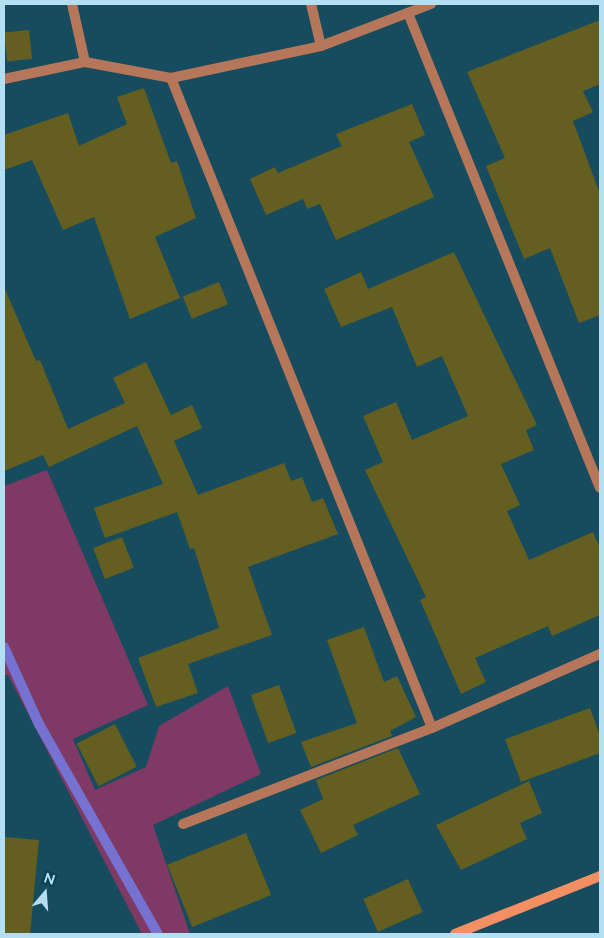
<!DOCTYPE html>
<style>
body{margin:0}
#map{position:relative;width:604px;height:938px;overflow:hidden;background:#164c5d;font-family:Raleway,sans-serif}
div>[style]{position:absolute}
.green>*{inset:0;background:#7e3a65}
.stream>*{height:10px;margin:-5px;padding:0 5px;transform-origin:5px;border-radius:5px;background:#7672d1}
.building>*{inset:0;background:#645e20;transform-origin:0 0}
.street>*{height:10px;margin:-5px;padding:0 5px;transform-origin:5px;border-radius:5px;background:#b6765a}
.secondary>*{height:10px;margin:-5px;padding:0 5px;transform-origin:5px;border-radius:5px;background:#f48e63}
span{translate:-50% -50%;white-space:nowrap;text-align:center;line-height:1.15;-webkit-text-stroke:5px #074152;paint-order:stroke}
.frame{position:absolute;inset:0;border:5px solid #b3dff0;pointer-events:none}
.north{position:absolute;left:20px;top:868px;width:50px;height:50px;-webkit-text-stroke:4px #074152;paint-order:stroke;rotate:18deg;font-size:14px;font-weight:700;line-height:20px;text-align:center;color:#b3dff0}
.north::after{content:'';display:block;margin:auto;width:18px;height:22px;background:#b3dff0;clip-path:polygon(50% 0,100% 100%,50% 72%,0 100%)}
</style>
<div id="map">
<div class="green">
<div style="clip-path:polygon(47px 470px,148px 705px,73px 739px,95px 790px,146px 767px,159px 726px,228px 686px,261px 774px,153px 825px,190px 934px,142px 934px,8px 675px,4px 675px,4px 486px)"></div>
</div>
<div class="stream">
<div style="left:4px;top:647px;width:85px;rotate:65.6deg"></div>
<div style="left:39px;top:724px;width:241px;rotate:60.5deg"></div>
</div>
<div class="building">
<div style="clip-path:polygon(600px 20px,600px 84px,583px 91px,593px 112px,573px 121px,600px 194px,600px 315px,579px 323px,550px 248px,524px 259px,486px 166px,505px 158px,467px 72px)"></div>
<div style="left:29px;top:30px;width:29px;height:25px;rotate:84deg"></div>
<div style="clip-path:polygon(144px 88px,171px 163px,177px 161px,196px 218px,155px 237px,180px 298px,130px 319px,94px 217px,63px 230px,32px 160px,4px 170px,4px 135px,68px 113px,79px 146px,127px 124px,117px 97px)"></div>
<div style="clip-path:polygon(412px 104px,425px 135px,409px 142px,434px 197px,336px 240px,320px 204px,307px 209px,303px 199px,266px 215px,250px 179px,275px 167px,278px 173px,342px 146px,336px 134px)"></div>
<div style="clip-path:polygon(454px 252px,537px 425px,526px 430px,534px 450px,501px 464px,520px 505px,507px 511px,529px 560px,593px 532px,600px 548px,600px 615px,552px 636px,548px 626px,475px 658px,486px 682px,461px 694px,420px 600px,426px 597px,365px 470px,383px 462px,363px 416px,396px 402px,412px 440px,468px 416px,442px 356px,417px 367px,392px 307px,341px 327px,324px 289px,361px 272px,368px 289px)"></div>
<div style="left:219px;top:282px;width:24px;height:39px;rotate:68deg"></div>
<div style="clip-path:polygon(4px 287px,36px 361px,40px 360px,68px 429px,125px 403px,113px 378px,146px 362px,171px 415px,192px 405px,202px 428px,174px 441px,198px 495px,284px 463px,291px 481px,302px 477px,312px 502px,323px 498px,338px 534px,248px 567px,272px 635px,188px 664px,198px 693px,156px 707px,138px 658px,219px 628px,194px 548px,190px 549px,177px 512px,105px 538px,94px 508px,163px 484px,137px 426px,49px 467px,43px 455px,4px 471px)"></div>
<div style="left:122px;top:537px;width:33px;height:31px;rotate:69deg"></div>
<div style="clip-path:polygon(364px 627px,384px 682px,397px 676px,416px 717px,390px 731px,392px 736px,311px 767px,301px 742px,357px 723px,327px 640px)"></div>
<div style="left:279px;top:685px;width:51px;height:30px;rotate:70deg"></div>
<div style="clip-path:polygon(590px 708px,600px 736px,600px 753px,521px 782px,505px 739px)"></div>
<div style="left:115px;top:724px;width:48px;height:43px;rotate:63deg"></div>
<div style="clip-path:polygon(398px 748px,420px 794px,353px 825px,358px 835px,321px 853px,300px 810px,323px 799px,316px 780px)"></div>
<div style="clip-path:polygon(529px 781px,542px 813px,520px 823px,527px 839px,461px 870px,436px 825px)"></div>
<div style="left:246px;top:833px;width:67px;height:85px;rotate:68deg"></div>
<div style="clip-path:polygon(4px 837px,39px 840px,30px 934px,4px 934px)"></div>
<div style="left:408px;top:879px;width:36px;height:49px;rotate:66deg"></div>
</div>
<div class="street">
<div style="left:72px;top:4px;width:59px;rotate:77.4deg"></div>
<div style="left:311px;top:4px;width:43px;rotate:76.6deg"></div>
<div style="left:408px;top:13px;width:512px;rotate:67.99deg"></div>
<div style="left:171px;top:78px;width:700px;rotate:68.12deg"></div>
<div style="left:4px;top:79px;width:83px;rotate:-11.9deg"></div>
<div style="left:85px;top:62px;width:87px;rotate:10.5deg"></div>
<div style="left:171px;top:78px;width:153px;rotate:-12deg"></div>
<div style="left:321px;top:46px;width:118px;rotate:-20.9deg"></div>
<div style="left:183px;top:824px;width:267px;rotate:-21.1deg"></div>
<div style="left:432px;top:728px;width:184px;rotate:-23.8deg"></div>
</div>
<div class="secondary">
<div style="left:455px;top:934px;width:156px;rotate:-21.8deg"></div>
</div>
<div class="frame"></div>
<div class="north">N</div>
</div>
